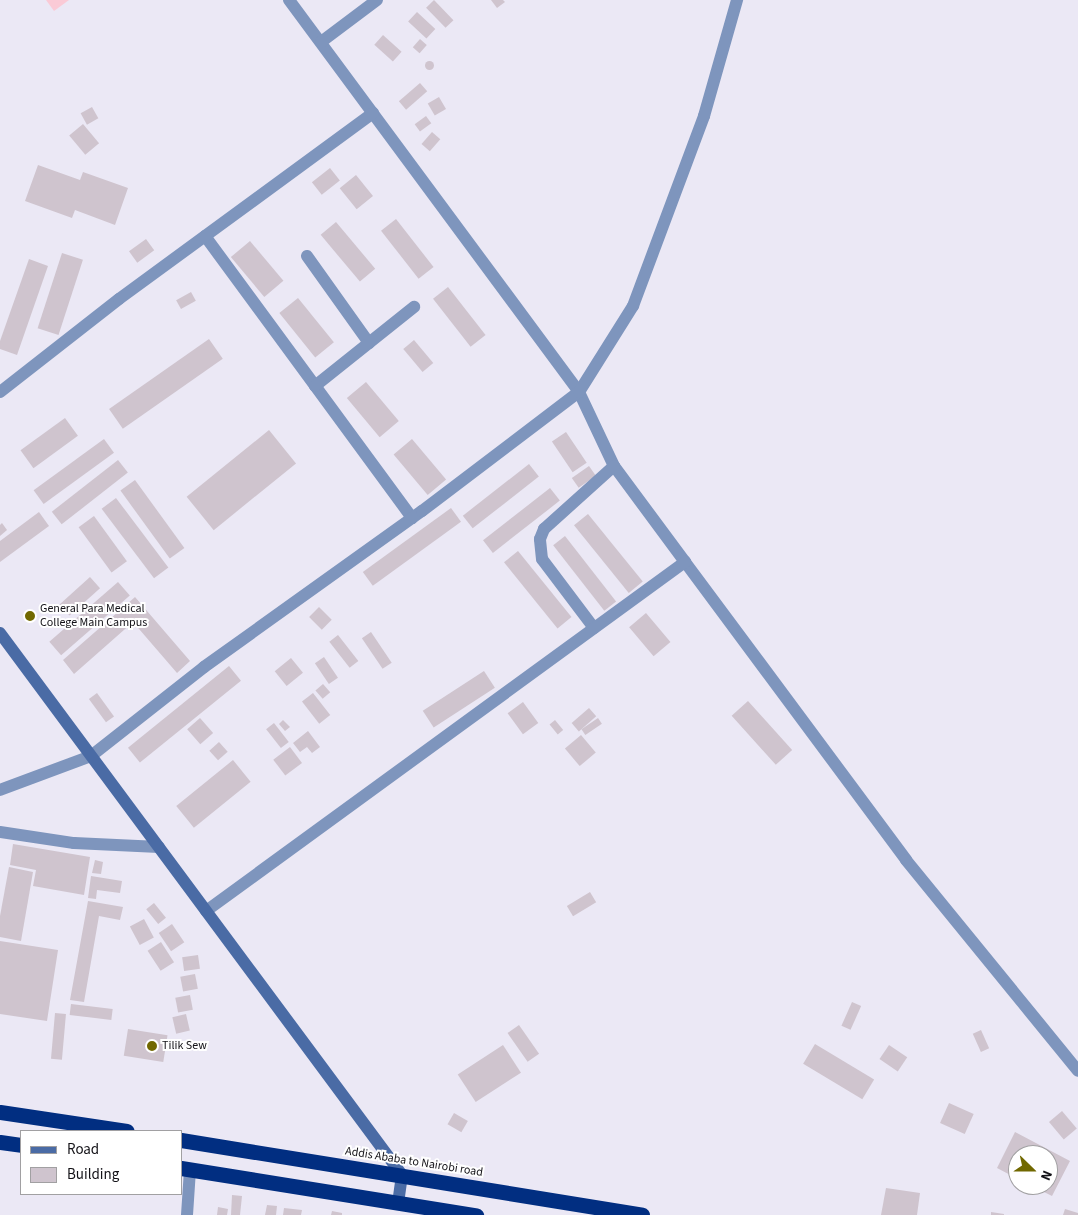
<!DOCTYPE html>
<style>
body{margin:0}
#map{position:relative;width:1078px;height:1215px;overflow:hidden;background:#ebe8f5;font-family:"Source Sans 3",sans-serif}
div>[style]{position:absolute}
.green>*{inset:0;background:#facad6}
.building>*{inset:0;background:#cfc4ce;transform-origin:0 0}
.round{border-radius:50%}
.street>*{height:12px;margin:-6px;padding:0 6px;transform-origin:6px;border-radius:6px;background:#7e95bd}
.secondary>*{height:12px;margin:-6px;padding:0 6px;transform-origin:6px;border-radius:6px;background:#4a6ba5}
.highway>*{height:15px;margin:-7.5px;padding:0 7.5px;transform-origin:7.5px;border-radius:7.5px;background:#012e81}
.dots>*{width:14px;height:14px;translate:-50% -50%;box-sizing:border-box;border:2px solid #fff;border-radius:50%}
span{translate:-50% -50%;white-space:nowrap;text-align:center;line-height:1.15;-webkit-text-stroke:4px #fff;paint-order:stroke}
.poi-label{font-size:12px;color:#131217}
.left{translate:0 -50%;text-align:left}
.street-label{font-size:12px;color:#131217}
.legend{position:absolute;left:20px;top:1130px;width:162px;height:65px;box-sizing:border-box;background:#fff;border:1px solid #a1a0a2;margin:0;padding:6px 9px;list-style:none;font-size:15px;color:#131217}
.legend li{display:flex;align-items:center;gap:10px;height:25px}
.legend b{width:25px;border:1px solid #a1a0a2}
.north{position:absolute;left:1008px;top:1145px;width:50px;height:50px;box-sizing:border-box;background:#fff;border:1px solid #a1a0a2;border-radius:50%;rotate:112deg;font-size:14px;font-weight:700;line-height:20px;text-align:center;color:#131217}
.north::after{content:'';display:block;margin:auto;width:18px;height:22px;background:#716800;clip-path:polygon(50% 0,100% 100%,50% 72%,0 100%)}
</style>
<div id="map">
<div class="green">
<div style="clip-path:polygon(46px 0,69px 0,54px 11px)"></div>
</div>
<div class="building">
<div style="left:434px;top:0;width:28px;height:11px;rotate:46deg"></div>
<div style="clip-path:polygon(491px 0,503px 0,505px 2px,497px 8px)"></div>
<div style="left:417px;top:12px;width:25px;height:13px;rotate:43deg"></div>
<div style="left:383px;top:35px;width:25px;height:13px;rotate:42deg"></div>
<div style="left:420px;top:39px;width:9px;height:11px;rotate:41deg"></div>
<div class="round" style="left:424.5px;top:60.5px;width:9px;height:9px"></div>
<div style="left:420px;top:83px;width:11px;height:28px;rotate:49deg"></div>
<div style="left:439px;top:97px;width:14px;height:13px;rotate:60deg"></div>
<div style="left:92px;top:107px;width:13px;height:13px;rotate:61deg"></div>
<div style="left:426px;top:116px;width:9px;height:14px;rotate:54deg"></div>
<div style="left:83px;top:124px;width:25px;height:18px;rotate:50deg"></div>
<div style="left:432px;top:132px;width:11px;height:16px;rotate:41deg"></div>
<div style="clip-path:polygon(38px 165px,80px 180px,83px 172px,128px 188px,115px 225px,75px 210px,72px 218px,25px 201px)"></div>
<div style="left:330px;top:168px;width:16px;height:23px;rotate:52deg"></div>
<div style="left:356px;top:175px;width:27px;height:21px;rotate:51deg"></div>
<div style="left:396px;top:219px;width:61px;height:19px;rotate:52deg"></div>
<div style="left:336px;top:222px;width:61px;height:20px;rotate:50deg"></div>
<div style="left:146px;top:239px;width:14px;height:21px;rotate:54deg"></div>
<div style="left:250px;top:241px;width:52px;height:25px;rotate:50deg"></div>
<div style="left:62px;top:253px;width:22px;height:79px;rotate:18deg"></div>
<div style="clip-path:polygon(29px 259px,48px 266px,17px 355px,0 349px,0 341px)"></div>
<div style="left:448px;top:287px;width:61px;height:19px;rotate:52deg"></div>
<div style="left:191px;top:292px;width:10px;height:17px;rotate:61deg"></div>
<div style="left:298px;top:298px;width:57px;height:24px;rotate:51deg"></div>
<div style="left:209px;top:339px;width:24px;height:122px;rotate:55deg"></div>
<div style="left:414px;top:340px;width:30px;height:14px;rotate:50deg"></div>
<div style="left:366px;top:382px;width:51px;height:25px;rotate:50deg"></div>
<div style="left:65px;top:418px;width:22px;height:55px;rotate:54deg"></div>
<div style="left:269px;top:430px;width:43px;height:106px;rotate:51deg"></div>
<div style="left:566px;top:432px;width:37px;height:17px;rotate:56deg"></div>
<div style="left:104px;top:439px;width:17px;height:87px;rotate:54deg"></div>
<div style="left:412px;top:439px;width:53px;height:24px;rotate:50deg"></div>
<div style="left:118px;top:460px;width:16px;height:84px;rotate:52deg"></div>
<div style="left:529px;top:464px;width:16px;height:84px;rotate:52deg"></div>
<div style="left:589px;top:466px;width:12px;height:21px;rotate:55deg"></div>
<div style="left:135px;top:480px;width:84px;height:18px;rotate:54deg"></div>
<div style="left:550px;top:488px;width:16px;height:85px;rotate:52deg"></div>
<div style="left:116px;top:498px;width:87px;height:18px;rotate:53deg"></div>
<div style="left:451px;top:508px;width:17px;height:109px;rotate:54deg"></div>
<div style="clip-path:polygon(39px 512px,49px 526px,0 562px,0 541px)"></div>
<div style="left:588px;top:514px;width:87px;height:18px;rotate:51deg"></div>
<div style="left:94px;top:516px;width:56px;height:19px;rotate:54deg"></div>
<div style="clip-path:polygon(2px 523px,7px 530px,0 536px,0 525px)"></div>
<div style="left:565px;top:536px;width:83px;height:15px;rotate:52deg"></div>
<div style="left:518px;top:551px;width:85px;height:18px;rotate:51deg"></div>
<div style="left:90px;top:577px;width:15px;height:41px;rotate:48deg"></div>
<div style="left:118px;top:582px;width:18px;height:91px;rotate:49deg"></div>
<div style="clip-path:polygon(135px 597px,190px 661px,177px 673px,133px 622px,74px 674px,63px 660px)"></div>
<div style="left:319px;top:607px;width:18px;height:14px;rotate:45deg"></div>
<div style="left:646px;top:613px;width:38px;height:22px;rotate:50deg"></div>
<div style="left:371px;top:632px;width:37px;height:11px;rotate:56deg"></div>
<div style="left:338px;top:635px;width:33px;height:11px;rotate:52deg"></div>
<div style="left:324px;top:657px;width:25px;height:11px;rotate:56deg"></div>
<div style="left:291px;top:658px;width:19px;height:21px;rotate:51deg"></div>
<div style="left:229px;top:666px;width:19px;height:130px;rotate:51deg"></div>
<div style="left:484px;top:671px;width:20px;height:73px;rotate:57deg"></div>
<div style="left:323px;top:684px;width:11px;height:10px;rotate:49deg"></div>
<div style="left:97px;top:693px;width:29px;height:10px;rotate:54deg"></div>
<div style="left:313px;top:693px;width:28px;height:14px;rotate:52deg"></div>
<div style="left:748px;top:701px;width:66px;height:22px;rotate:48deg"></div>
<div style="left:523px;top:702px;width:26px;height:19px;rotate:54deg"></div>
<div style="left:589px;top:708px;width:11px;height:23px;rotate:49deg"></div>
<div style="left:200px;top:718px;width:20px;height:17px;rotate:49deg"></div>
<div style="left:598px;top:718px;width:7px;height:20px;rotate:56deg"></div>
<div style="clip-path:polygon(283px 720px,290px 727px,285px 731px,279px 724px)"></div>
<div style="left:555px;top:720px;width:13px;height:7px;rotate:51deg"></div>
<div style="left:274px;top:723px;width:24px;height:10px;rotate:52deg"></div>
<div style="clip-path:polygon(308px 731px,320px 747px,312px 753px,307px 747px,300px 752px,293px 743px)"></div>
<div style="left:581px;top:735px;width:23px;height:21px;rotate:50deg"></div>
<div style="left:219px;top:742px;width:13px;height:13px;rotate:48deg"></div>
<div style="left:290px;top:747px;width:20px;height:21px;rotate:53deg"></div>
<div style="left:233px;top:760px;width:28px;height:73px;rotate:51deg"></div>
<div style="clip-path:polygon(13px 844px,90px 857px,84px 895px,33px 886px,36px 870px,10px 865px)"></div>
<div style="clip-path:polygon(95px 860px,103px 862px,101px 874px,92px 873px)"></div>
<div style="clip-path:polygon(9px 867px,33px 872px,21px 941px,0 937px,0 916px)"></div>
<div style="clip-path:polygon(91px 876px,122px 881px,120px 893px,97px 890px,96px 899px,88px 898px)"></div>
<div style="left:590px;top:892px;width:12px;height:27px;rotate:59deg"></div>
<div style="clip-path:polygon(88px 901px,123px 907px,120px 920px,99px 916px,84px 1002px,70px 1000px)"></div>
<div style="left:154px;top:903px;width:19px;height:10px;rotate:51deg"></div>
<div style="left:144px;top:919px;width:21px;height:16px;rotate:62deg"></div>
<div style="left:172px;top:924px;width:22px;height:16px;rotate:56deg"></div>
<div style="clip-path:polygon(0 941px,58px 950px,47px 1021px,0 1014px)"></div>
<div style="left:161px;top:942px;width:24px;height:16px;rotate:57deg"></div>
<div style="left:198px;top:955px;width:14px;height:16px;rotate:82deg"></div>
<div style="left:195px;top:974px;width:15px;height:15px;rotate:79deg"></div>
<div style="left:190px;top:995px;width:15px;height:15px;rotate:79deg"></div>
<div style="left:852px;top:1002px;width:10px;height:26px;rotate:24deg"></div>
<div style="left:71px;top:1004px;width:42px;height:11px;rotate:7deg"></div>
<div style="left:55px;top:1013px;width:11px;height:46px;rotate:5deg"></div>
<div style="left:186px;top:1014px;width:17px;height:14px;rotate:77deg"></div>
<div style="left:519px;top:1025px;width:35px;height:14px;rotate:55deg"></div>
<div style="left:128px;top:1029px;width:40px;height:27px;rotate:9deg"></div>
<div style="left:981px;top:1030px;width:20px;height:9px;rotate:66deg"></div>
<div style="left:815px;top:1044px;width:69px;height:23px;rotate:31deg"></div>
<div style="left:503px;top:1045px;width:33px;height:54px;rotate:57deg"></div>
<div style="left:889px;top:1045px;width:22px;height:17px;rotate:34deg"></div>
<div style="left:949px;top:1103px;width:27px;height:22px;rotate:24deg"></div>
<div style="left:1062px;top:1111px;width:23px;height:17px;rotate:50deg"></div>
<div style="left:454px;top:1113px;width:16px;height:13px;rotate:30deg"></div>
<div style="clip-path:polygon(1015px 1132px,1070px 1161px,1052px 1196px,1030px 1185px,1048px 1185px,1048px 1155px,1018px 1155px,1018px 1179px,997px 1168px)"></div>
<div style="clip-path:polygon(886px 1188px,920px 1193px,917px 1215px,881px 1215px)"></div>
<div style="clip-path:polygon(232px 1195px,242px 1196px,240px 1215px,231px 1215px)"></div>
<div style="clip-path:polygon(267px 1205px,277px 1206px,276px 1215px,265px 1215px)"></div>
<div style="clip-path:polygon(218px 1207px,228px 1209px,227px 1215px,217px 1215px)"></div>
<div style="clip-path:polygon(284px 1208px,302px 1210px,301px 1215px,283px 1215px)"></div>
<div style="clip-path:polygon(1065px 1209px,1078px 1213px,1078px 1215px,1063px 1215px)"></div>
<div style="clip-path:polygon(332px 1211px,342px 1213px,342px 1215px,331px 1215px)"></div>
<div style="clip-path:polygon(991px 1212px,1004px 1214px,1004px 1215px,991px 1215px)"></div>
</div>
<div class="street">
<div style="left:289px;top:0;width:488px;rotate:53.5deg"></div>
<div style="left:579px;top:392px;width:82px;rotate:64.7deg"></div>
<div style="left:614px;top:466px;width:119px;rotate:53.5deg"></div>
<div style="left:685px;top:562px;width:371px;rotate:53.4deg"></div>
<div style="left:906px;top:860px;width:272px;rotate:50.8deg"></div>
<div style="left:321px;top:42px;width:70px;rotate:-36.9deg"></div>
<div style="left:205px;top:236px;width:350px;rotate:53.7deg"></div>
<div style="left:307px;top:256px;width:107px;rotate:54.5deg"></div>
<div style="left:315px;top:386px;width:127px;rotate:-38.6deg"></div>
<div style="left:0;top:392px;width:151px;rotate:-38deg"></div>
<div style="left:119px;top:299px;width:315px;rotate:-36.2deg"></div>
<div style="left:594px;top:628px;width:86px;rotate:-127deg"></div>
<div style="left:542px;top:559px;width:20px;rotate:-96deg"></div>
<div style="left:540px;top:539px;width:11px;rotate:-68deg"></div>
<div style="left:544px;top:529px;width:94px;rotate:-42deg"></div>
<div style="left:0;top:790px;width:97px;rotate:-20.5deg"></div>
<div style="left:91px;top:756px;width:144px;rotate:-38.2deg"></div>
<div style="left:204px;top:667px;width:268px;rotate:-35.6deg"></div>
<div style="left:422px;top:511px;width:197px;rotate:-37.2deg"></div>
<div style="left:579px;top:392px;width:102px;rotate:-57.9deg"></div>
<div style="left:633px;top:306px;width:203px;rotate:-69.5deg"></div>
<div style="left:704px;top:116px;width:121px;rotate:-74.1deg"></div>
<div style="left:0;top:832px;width:75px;rotate:8.5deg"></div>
<div style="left:74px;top:843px;width:85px;rotate:2.7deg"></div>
<div style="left:206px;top:911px;width:593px;rotate:-36.08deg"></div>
<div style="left:187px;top:1215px;width:45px;rotate:-86.2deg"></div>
</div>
<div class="secondary">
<div style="left:0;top:633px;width:675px;rotate:53.44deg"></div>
<div style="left:402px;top:1175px;width:28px;rotate:98deg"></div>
</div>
<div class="highway">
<div style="left:0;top:1112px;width:128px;rotate:8.5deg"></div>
<div style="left:181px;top:1140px;width:467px;rotate:9.2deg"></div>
<div style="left:0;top:1142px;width:21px;rotate:8deg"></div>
<div style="left:181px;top:1168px;width:299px;rotate:9.1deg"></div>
</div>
<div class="dots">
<div style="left:30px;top:616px;background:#716800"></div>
<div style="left:152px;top:1046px;background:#716800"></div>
</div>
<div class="poi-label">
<span class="left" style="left:40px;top:616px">General Para Medical<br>College Main Campus</span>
<span class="left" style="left:162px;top:1046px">Tilik Sew</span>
</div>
<div class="street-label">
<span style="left:414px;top:1162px;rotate:9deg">Addis Ababa to Nairobi road</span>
</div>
<ul class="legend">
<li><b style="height:6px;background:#4a6ba5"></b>Road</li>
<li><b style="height:14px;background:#cfc4ce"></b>Building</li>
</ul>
<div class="north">N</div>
</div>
